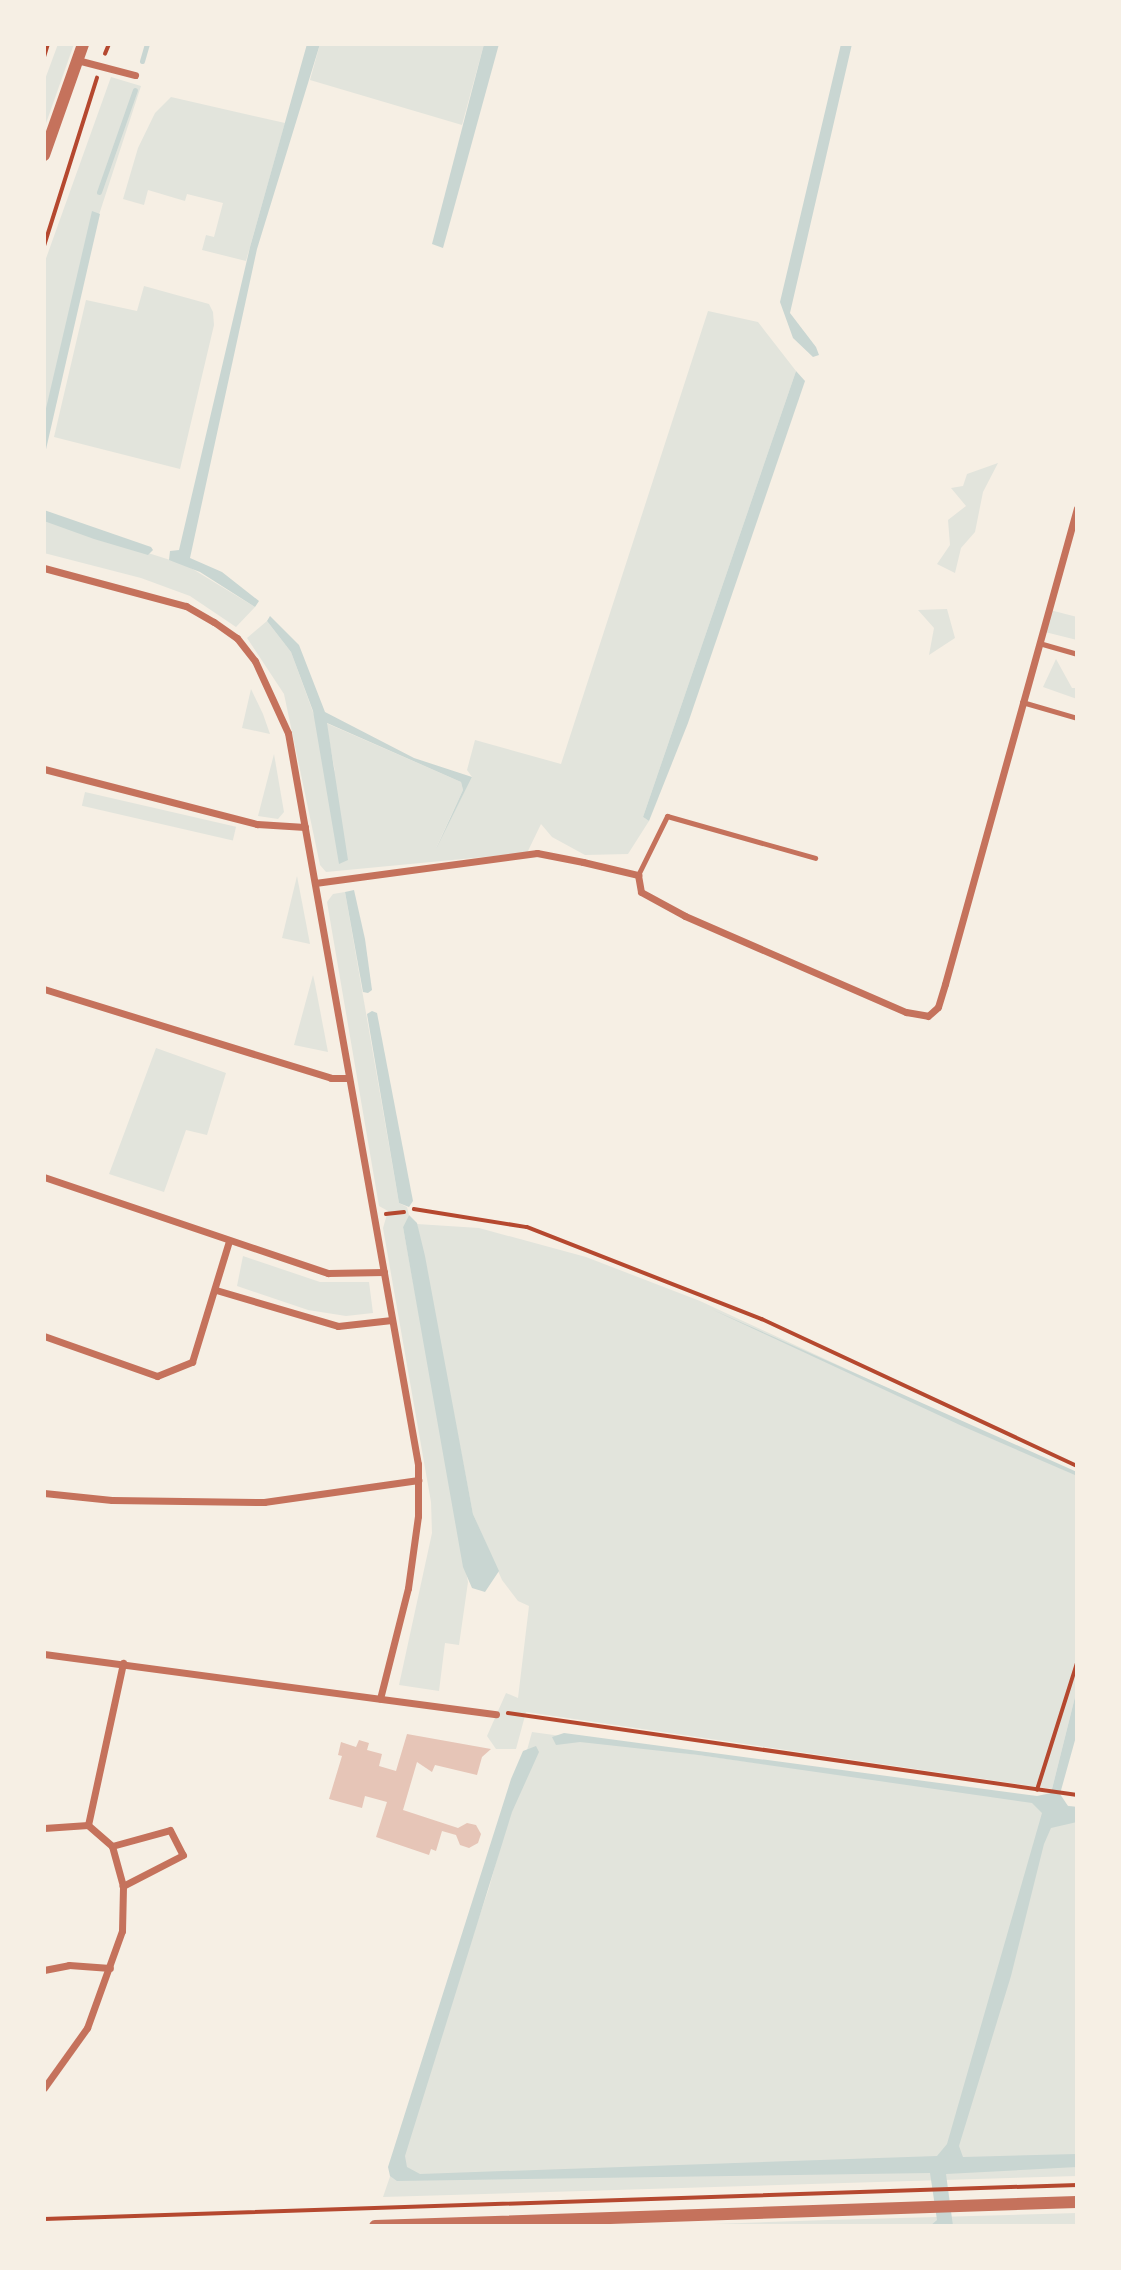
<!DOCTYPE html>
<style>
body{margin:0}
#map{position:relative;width:1121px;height:2270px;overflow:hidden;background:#f6efe4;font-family:"DejaVu Sans",sans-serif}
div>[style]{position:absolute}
.green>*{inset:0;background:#e2e4dc;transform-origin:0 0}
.water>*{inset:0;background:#c9d6d2}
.stream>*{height:5px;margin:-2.5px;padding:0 2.5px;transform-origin:2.5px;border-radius:2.5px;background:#c9d6d2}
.building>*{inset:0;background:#e6c5b7}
.path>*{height:3.5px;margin:-1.75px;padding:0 1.75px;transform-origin:1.75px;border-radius:1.75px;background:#b5482f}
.service>*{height:5px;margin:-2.5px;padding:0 2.5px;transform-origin:2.5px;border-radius:2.5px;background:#c5725c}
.minor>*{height:7px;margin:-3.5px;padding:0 3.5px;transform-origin:3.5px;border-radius:3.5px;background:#c5725c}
.tertiary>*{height:12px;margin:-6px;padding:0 6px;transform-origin:6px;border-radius:6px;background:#c5725c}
span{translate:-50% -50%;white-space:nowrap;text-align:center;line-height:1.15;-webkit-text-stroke:5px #f6efe4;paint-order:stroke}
.frame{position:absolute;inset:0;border:46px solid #f6efe4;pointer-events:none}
</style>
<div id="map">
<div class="green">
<div style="clip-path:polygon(58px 44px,74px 44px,44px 129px,44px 82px)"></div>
<div style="clip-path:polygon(320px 44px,484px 44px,462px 125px,310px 80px)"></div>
<div style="clip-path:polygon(111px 77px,141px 86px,80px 273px,44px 435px,44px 264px)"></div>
<div style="clip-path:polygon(171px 97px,285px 123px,246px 261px,202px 250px,206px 235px,214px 237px,223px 203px,187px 194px,185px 201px,148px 190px,144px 205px,123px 199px,138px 148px,155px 113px)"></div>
<div style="clip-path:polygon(144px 286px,209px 304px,213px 312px,214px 325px,180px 469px,54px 437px,86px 300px,137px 311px)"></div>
<div style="clip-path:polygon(708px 311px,758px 322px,796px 371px,643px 817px,649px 821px,628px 854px,585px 855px,552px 837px,541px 824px,527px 853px,326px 872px,320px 865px,284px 694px,247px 638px,267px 621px,291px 652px,335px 772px,326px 723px,461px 782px,463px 790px,436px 848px,472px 777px,467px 770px,475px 740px,561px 764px)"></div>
<div style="clip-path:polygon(998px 463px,983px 492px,975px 532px,961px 548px,955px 573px,937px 564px,950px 545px,948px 520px,966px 506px,951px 488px,963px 486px,967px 474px)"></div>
<div style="clip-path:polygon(44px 520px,186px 565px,255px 607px,236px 627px,190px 596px,141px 578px,44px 553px)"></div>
<div style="clip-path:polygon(947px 609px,955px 638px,929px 655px,934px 628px,918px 610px)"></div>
<div style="clip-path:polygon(1050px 610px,1077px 617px,1077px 640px,1045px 632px)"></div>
<div style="clip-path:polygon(1056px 659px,1072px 688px,1077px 688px,1077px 699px,1043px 687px)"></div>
<div style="clip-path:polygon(251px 689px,263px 714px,270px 734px,242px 728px)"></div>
<div style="clip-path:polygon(274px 754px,284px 812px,278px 819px,258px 816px)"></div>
<div style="left:85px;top:792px;width:155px;height:14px;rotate:13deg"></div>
<div style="clip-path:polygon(297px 876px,310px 944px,282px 938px)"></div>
<div style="clip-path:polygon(345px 892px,399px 1203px,407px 1207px,409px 1215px,403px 1227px,468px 1582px,459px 1645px,445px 1643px,439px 1691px,399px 1685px,432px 1533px,431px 1502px,383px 1228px,388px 1211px,379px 1206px,327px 902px,333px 894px)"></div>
<div style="clip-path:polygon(313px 975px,315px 984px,328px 1052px,294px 1045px)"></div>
<div style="clip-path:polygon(156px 1048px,226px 1073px,207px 1135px,186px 1130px,164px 1192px,109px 1174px)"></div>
<div style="clip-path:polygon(417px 1224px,479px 1228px,586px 1257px,700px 1301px,1077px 1476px,1077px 1689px,1052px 1789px,526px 1712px,516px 1749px,496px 1749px,487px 1736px,506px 1693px,518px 1698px,529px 1606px,518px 1601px,502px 1580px,473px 1514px)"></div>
<div style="clip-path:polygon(243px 1256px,320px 1282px,369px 1282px,373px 1313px,346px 1316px,308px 1310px,237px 1286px)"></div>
<div style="clip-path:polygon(532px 1732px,1077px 1807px,1077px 2176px,383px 2197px,489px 1888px)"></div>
<div style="clip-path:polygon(1077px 2213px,1077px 2226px,653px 2226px,828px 2220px)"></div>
</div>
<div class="water">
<div style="clip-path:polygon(307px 44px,320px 44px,257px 249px,190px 558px,222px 572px,259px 601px,255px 607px,200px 572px,169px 560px,170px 551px,179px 550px,250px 247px)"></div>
<div style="clip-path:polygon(484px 44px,499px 44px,443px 248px,432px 244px)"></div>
<div style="clip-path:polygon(841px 44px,852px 44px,790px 313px,816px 347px,819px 355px,813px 357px,793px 338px,780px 302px)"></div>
<div style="clip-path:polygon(92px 211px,100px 214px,44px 458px,44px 417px)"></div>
<div style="clip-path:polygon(796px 371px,805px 381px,688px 723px,649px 821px,643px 817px)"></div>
<div style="clip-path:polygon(44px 510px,151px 547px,153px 550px,148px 555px,94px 539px,44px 521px)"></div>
<div style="clip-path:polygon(270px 616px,299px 645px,325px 712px,414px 758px,472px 777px,436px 849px,463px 790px,461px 782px,327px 723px,348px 860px,339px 864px,313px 711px,291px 652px,267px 621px)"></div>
<div style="clip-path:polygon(354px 890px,365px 939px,372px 990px,368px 993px,363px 992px,345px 892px)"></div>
<div style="clip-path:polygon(372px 1011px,377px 1013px,413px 1201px,409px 1207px,399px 1203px,367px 1014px)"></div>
<div style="clip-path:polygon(409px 1215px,417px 1223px,425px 1256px,473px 1514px,499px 1571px,485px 1592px,472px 1588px,463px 1567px,403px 1227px)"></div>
<div style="clip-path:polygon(711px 1309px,1077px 1472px,1077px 1476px,962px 1426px)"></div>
<div style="clip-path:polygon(1077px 1689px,1077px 1733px,1060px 1794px,1068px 1806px,1077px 1807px,1077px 1822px,1051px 1828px,1044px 1844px,1011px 1976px,959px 2146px,963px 2157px,1077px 2154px,1077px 2167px,946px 2174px,953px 2226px,930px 2226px,937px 2220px,930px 2173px,397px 2181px,390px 2176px,388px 2167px,511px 1779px,523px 1751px,536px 1746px,539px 1752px,512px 1812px,405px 2156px,407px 2167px,420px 2174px,937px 2156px,947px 2144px,1042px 1813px,1032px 1803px,698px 1755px,580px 1742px,556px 1745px,552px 1737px,564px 1733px,1037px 1796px,1051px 1793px)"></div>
</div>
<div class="stream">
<div style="left:142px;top:61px;width:18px;rotate:-74deg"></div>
<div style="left:99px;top:192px;width:108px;rotate:-70.6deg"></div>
</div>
<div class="building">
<div style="clip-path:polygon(407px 1734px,491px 1749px,482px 1757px,477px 1775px,435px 1765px,432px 1772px,417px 1762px,403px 1810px,458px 1828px,467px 1823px,476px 1825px,481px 1834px,478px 1843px,469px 1848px,460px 1845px,456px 1835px,442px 1831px,436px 1851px,431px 1849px,429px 1855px,376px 1837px,387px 1802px,365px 1796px,362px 1808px,329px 1799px,342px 1756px,338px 1755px,341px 1742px,356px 1747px,359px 1740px,369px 1743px,367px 1750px,382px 1754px,379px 1766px,396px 1771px)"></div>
</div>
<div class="path">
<div style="left:105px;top:54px;width:11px;rotate:-68deg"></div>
<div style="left:44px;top:57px;width:14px;rotate:-73deg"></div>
<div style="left:44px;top:246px;width:176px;rotate:-72.5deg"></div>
<div style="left:414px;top:1209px;width:114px;rotate:9.1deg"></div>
<div style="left:527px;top:1227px;width:252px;rotate:21.4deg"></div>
<div style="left:762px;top:1319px;width:348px;rotate:25deg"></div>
<div style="left:386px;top:1214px;width:18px;rotate:-6deg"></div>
<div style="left:508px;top:1713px;width:575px;rotate:8.2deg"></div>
<div style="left:1037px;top:1790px;width:133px;rotate:-72.5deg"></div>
<div style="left:44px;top:2219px;width:1034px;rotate:-1.89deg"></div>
</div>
<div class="service">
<div style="left:1039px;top:643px;width:40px;rotate:16deg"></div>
<div style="left:1022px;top:702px;width:57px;rotate:16.2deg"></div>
<div style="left:638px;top:875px;width:66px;rotate:-63.8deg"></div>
<div style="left:667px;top:816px;width:154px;rotate:15.8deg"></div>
</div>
<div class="minor">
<div style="left:77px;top:60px;width:60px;rotate:14.5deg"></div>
<div style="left:44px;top:568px;width:147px;rotate:15deg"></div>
<div style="left:186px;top:606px;width:32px;rotate:30deg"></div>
<div style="left:214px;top:622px;width:28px;rotate:35deg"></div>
<div style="left:237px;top:638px;width:29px;rotate:52deg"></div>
<div style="left:255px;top:661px;width:79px;rotate:65.4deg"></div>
<div style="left:288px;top:733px;width:742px;rotate:79.92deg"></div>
<div style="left:418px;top:1464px;width:52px;rotate:90deg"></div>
<div style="left:418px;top:1516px;width:73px;rotate:97.9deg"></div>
<div style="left:408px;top:1588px;width:114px;rotate:104.2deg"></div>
<div style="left:44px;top:769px;width:220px;rotate:14.5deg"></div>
<div style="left:257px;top:824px;width:48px;rotate:3.6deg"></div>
<div style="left:315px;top:883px;width:224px;rotate:-7.7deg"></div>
<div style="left:537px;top:853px;width:47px;rotate:11.1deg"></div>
<div style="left:583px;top:862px;width:57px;rotate:13.3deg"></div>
<div style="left:638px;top:875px;width:17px;rotate:80deg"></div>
<div style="left:641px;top:892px;width:50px;rotate:28.6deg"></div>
<div style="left:685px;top:916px;width:241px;rotate:23.5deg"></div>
<div style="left:906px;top:1012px;width:22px;rotate:10deg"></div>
<div style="left:928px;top:1016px;width:13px;rotate:-42deg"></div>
<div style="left:938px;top:1007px;width:24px;rotate:-73deg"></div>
<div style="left:945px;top:984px;width:494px;rotate:-74.5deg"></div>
<div style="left:44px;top:989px;width:300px;rotate:17.2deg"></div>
<div style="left:331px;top:1078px;width:18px"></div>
<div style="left:44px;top:1177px;width:300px;rotate:18.7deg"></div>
<div style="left:328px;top:1273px;width:56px;rotate:-1deg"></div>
<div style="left:216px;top:1290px;width:127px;rotate:16.4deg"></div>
<div style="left:338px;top:1326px;width:54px;rotate:-6.3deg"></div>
<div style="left:44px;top:1336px;width:120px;rotate:19.5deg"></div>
<div style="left:157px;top:1376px;width:38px;rotate:-22deg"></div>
<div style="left:192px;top:1362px;width:127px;rotate:-73deg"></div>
<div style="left:44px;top:1493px;width:68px;rotate:5.9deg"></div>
<div style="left:112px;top:1500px;width:152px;rotate:0.8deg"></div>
<div style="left:264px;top:1502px;width:156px;rotate:-8.1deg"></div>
<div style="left:44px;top:1654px;width:456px;rotate:7.6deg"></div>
<div style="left:88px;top:1825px;width:166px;rotate:-77.8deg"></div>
<div style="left:44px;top:1828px;width:44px;rotate:-3.9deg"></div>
<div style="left:112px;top:1846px;width:60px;rotate:-15.4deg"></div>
<div style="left:170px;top:1830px;width:28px;rotate:63deg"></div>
<div style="left:183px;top:1855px;width:68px;rotate:152.7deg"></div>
<div style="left:44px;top:1970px;width:25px;rotate:-11deg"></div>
<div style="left:69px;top:1965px;width:41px;rotate:4.2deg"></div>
<div style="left:44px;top:2088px;width:74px;rotate:-54.4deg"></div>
<div style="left:87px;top:2028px;width:103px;rotate:-70.2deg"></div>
<div style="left:122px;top:1931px;width:45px;rotate:-88.7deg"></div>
<div style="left:123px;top:1886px;width:41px;rotate:-105.4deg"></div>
<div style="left:112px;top:1846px;width:32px;rotate:-139deg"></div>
</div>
<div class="tertiary">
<div style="left:44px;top:155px;width:118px;rotate:-70.6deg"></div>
<div style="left:375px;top:2226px;width:702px;rotate:-1.96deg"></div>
</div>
<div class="frame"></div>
</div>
